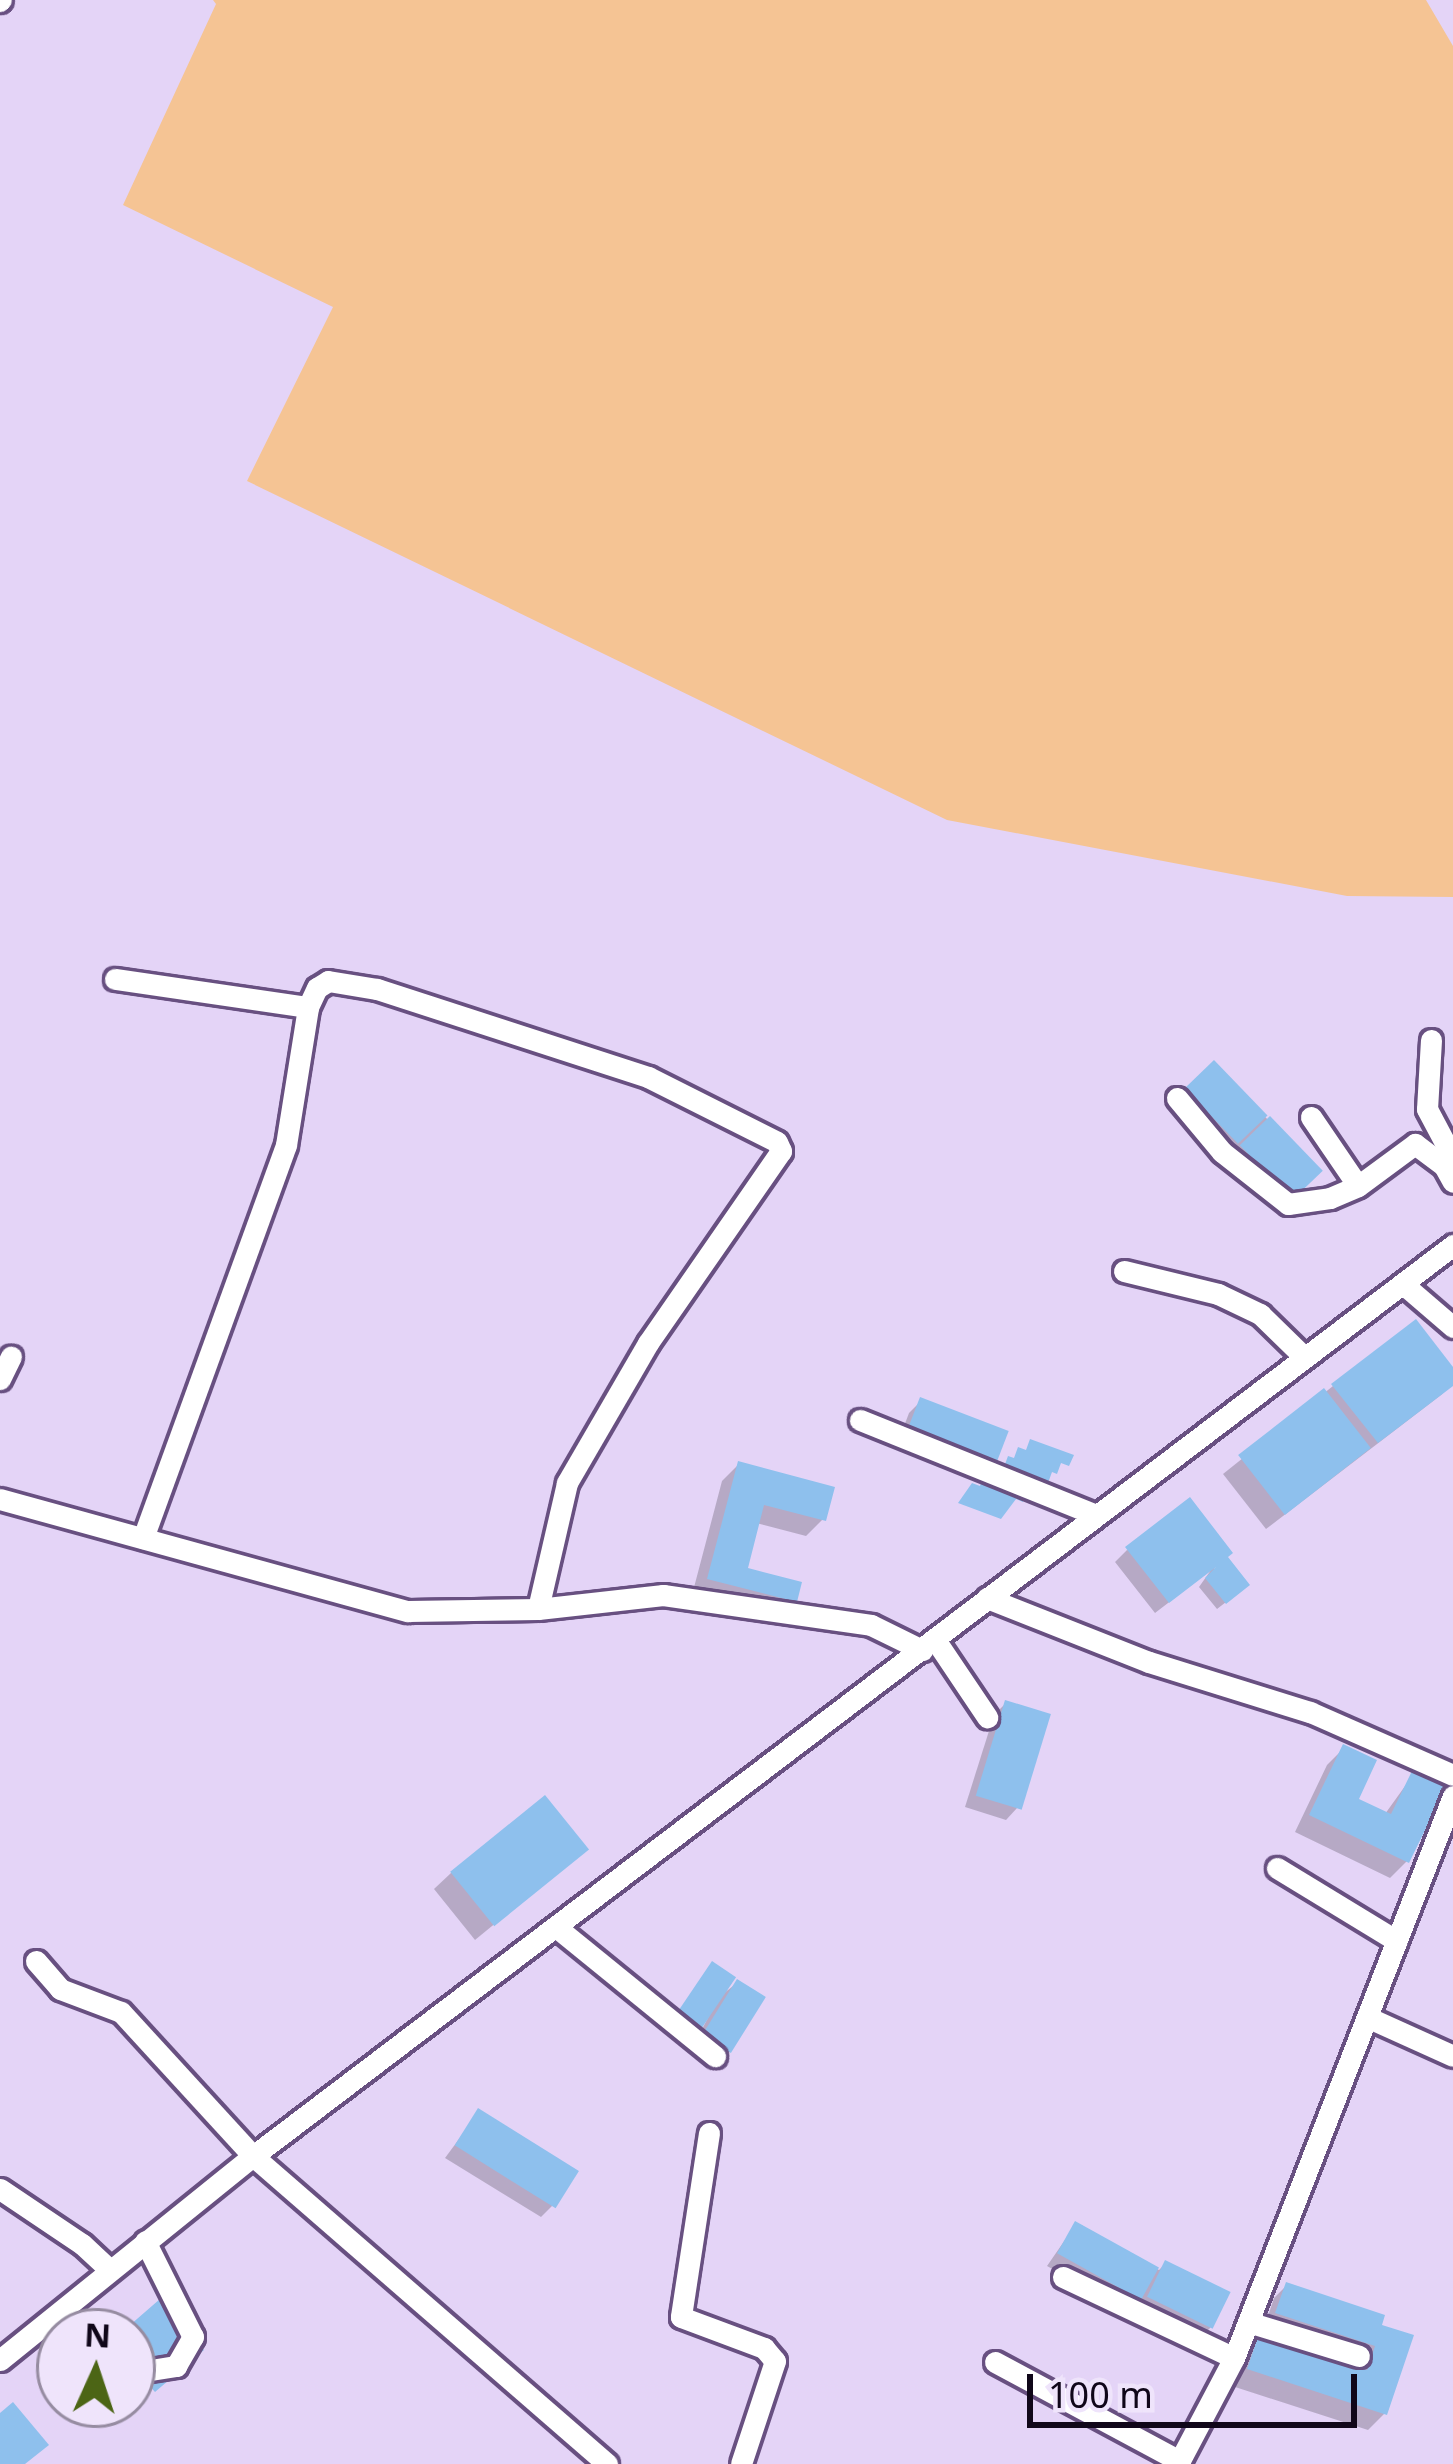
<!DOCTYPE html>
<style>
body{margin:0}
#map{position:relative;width:1453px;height:2464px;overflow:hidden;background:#e4d4f7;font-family:"Noto Sans",sans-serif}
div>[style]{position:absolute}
.green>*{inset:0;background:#f5c494}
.shadow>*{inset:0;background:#0003;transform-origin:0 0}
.building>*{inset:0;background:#8ec0ed;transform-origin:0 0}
.roads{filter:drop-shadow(3px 0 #685081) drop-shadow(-3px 0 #685081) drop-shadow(0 3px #685081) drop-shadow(0 -3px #685081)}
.minor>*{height:21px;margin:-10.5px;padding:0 10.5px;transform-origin:10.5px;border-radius:10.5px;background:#fff}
span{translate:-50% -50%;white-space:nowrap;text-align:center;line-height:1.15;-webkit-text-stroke:10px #efe4fb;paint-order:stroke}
.north{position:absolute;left:36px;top:2308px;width:120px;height:120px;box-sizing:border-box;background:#efe4fb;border:3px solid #968ca1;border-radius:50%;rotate:3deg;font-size:33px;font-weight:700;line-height:48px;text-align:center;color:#100719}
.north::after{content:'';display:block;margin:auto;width:42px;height:54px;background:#4c6515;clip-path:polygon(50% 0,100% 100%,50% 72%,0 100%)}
.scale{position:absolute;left:1027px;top:2374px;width:330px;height:54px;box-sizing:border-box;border:6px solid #100719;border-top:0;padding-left:15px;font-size:36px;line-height:42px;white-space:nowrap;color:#100719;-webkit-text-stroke:9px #efe4fb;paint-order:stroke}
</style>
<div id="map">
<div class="green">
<div style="clip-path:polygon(213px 0,1426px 0,1453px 46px,1453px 897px,1347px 896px,947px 820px,247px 481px,333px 307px,123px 205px,216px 4px)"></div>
</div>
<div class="shadow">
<div style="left:1214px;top:1064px;width:149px;height:56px;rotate:46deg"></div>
<div style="clip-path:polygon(1453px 1372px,1453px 1384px,1441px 1395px,1266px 1529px,1223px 1474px,1333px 1386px)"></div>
<div style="clip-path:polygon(921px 1401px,1005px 1433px,898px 1442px,909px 1413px)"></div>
<div style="clip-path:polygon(739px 1464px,823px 1519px,806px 1536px,756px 1523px,744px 1570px,794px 1601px,777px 1617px,692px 1595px,722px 1481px)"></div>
<div style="clip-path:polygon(1127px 1550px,1214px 1568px,1239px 1592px,1217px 1609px,1199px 1587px,1211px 1570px,1155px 1613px,1115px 1562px)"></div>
<div style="clip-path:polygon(1006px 1703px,1018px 1807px,1006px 1820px,965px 1807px,994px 1715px)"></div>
<div style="clip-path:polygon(1344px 1748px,1355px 1800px,1385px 1814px,1413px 1775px,1407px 1861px,1390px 1878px,1295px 1832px,1327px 1765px)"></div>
<div style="clip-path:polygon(585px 1850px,475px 1940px,434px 1889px,451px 1873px)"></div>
<div style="clip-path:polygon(737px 1983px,729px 2052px,716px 2064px,692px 2048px,719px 1997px)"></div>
<div style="clip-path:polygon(479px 2112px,553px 2205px,541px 2217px,445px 2158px)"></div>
<div style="clip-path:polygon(1076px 2224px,1159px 2270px,1166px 2263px,1211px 2327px,1198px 2340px,1136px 2310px,1144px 2292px,1126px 2310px,1047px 2266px)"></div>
<div style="clip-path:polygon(1287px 2285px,1381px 2317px,1384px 2414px,1368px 2430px,1232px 2386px,1243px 2354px,1260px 2338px,1358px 2370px,1362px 2357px,1265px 2325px,1274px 2298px)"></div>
</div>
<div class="building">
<div style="left:1214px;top:1060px;width:77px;height:41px;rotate:46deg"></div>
<div style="left:1270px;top:1116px;width:76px;height:42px;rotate:46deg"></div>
<div style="clip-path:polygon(1416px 1319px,1453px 1367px,1453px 1386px,1378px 1443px,1331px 1384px)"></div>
<div style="left:1324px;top:1388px;width:76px;height:109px;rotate:52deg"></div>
<div style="left:920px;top:1397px;width:95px;height:34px;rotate:21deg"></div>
<div style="clip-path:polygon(1030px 1439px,1074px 1455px,1069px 1466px,1061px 1463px,1057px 1474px,1052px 1472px,1048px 1483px,1004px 1467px,1008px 1456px,1014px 1458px,1018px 1447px,1026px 1450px)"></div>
<div style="clip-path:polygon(738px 1461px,835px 1487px,826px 1521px,764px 1505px,748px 1568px,802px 1582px,797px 1602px,707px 1579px)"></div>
<div style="clip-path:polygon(984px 1475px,1028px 1491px,1023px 1502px,1016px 1499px,1001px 1519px,958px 1503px,972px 1483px,980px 1486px)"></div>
<div style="clip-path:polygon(1190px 1497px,1233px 1553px,1228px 1557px,1250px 1585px,1226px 1604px,1205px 1578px,1216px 1567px,1169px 1603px,1125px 1547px)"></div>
<div style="left:1005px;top:1700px;width:48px;height:100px;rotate:17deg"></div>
<div style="clip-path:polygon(1343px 1744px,1377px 1760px,1359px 1799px,1391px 1814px,1412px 1771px,1446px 1787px,1409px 1863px,1309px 1815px)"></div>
<div style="left:545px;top:1795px;width:70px;height:122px;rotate:51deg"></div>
<div style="left:712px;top:1961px;width:29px;height:64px;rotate:34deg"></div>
<div style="left:737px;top:1979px;width:34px;height:66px;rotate:32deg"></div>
<div style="left:478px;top:2108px;width:119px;height:44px;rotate:32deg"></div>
<div style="left:1075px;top:2221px;width:96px;height:37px;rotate:29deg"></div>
<div style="left:1165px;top:2260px;width:73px;height:41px;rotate:26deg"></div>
<div style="clip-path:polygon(1286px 2282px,1385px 2315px,1382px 2325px,1414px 2335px,1387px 2415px,1247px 2369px,1259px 2334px,1367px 2370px,1375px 2346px,1275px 2313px)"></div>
<div style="clip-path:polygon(160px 2299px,204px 2350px,155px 2392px,132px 2366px,132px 2332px,122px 2332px)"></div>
<div style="clip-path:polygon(13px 2402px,49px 2445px,25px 2464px,0 2464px,0 2413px)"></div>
</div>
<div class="roads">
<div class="minor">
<div style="left:0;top:1px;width:1px;rotate:-45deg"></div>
<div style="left:115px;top:979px;width:195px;rotate:8.3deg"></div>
<div style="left:1431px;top:1040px;width:69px;rotate:93.3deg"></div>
<div style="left:1427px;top:1109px;width:55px;rotate:62deg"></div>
<div style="left:1177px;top:1098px;width:70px;rotate:50.2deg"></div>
<div style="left:1222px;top:1152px;width:84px;rotate:38.2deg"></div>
<div style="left:1288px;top:1204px;width:42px;rotate:-8.1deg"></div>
<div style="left:1330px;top:1198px;width:30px;rotate:-23deg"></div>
<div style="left:1358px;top:1186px;width:71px;rotate:-36.4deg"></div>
<div style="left:1415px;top:1144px;width:36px;rotate:37deg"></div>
<div style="left:1444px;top:1166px;width:18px;rotate:61deg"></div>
<div style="left:1311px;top:1117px;width:83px;rotate:55.7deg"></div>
<div style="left:1124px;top:1271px;width:97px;rotate:13.7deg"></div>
<div style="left:1218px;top:1294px;width:47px;rotate:25.5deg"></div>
<div style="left:1260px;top:1314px;width:62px;rotate:44.3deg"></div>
<div style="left:1403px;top:1284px;width:66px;rotate:40.7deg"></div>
<div style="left:0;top:1379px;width:25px;rotate:-64deg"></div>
<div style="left:860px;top:1420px;width:254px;rotate:21.9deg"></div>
<div style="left:0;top:1499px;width:423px;rotate:15.4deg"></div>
<div style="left:408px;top:1611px;width:130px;rotate:-0.9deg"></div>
<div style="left:538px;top:1609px;width:126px;rotate:-6.4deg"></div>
<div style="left:663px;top:1595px;width:210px;rotate:8.2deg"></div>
<div style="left:871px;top:1625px;width:57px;rotate:26.1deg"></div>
<div style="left:143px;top:1538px;width:418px;rotate:-70deg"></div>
<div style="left:286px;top:1145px;width:140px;rotate:-80.9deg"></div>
<div style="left:308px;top:1007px;width:21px;rotate:-65deg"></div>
<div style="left:317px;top:988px;width:13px;rotate:-32deg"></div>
<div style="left:328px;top:981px;width:50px;rotate:9.3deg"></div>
<div style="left:377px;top:989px;width:285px;rotate:18deg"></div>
<div style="left:648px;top:1077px;width:144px;rotate:26.7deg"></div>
<div style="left:777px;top:1142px;width:10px;rotate:66deg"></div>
<div style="left:781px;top:1151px;width:234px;rotate:124.7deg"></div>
<div style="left:648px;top:1343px;width:162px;rotate:120.1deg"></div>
<div style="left:567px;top:1483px;width:129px;rotate:103deg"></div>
<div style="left:987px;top:1598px;width:174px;rotate:21.6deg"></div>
<div style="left:1149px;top:1662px;width:169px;rotate:17.3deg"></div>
<div style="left:1310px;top:1712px;width:156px;rotate:23.8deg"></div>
<div style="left:936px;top:1641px;width:92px;rotate:56.1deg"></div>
<div style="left:1277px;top:1868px;width:140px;rotate:31.3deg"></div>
<div style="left:556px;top:1927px;width:205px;rotate:39.1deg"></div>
<div style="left:36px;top:1961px;width:37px;rotate:49deg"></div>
<div style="left:60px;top:1989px;width:65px;rotate:20.7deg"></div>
<div style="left:121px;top:2012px;width:195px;rotate:47.5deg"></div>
<div style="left:253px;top:2156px;width:469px;rotate:41deg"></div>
<div style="left:1369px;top:2018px;width:92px;rotate:24.3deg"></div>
<div style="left:709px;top:2133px;width:186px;rotate:98.7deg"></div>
<div style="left:681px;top:2317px;width:89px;rotate:20.5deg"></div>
<div style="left:764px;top:2348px;width:17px;rotate:50deg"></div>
<div style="left:775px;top:2361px;width:108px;rotate:108.3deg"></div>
<div style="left:0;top:2189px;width:99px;rotate:33.9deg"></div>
<div style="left:82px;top:2244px;width:38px;rotate:43deg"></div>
<div style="left:1063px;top:2277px;width:189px;rotate:25.3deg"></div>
<div style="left:1248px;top:2322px;width:116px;rotate:17deg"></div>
<div style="left:0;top:2360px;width:325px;rotate:-38.9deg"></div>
<div style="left:253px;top:2156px;width:1507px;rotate:-37.2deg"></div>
<div style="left:995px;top:2362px;width:210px;rotate:28.2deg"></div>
<div style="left:132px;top:2373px;width:45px;rotate:-9deg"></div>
<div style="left:176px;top:2366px;width:34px;rotate:-60deg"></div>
<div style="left:193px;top:2337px;width:107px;rotate:-116.6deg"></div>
<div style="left:1178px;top:2464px;width:120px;rotate:-62.2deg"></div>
<div style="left:1234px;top:2358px;width:603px;rotate:-68.71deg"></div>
</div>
</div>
<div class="north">N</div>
<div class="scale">100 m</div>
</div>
